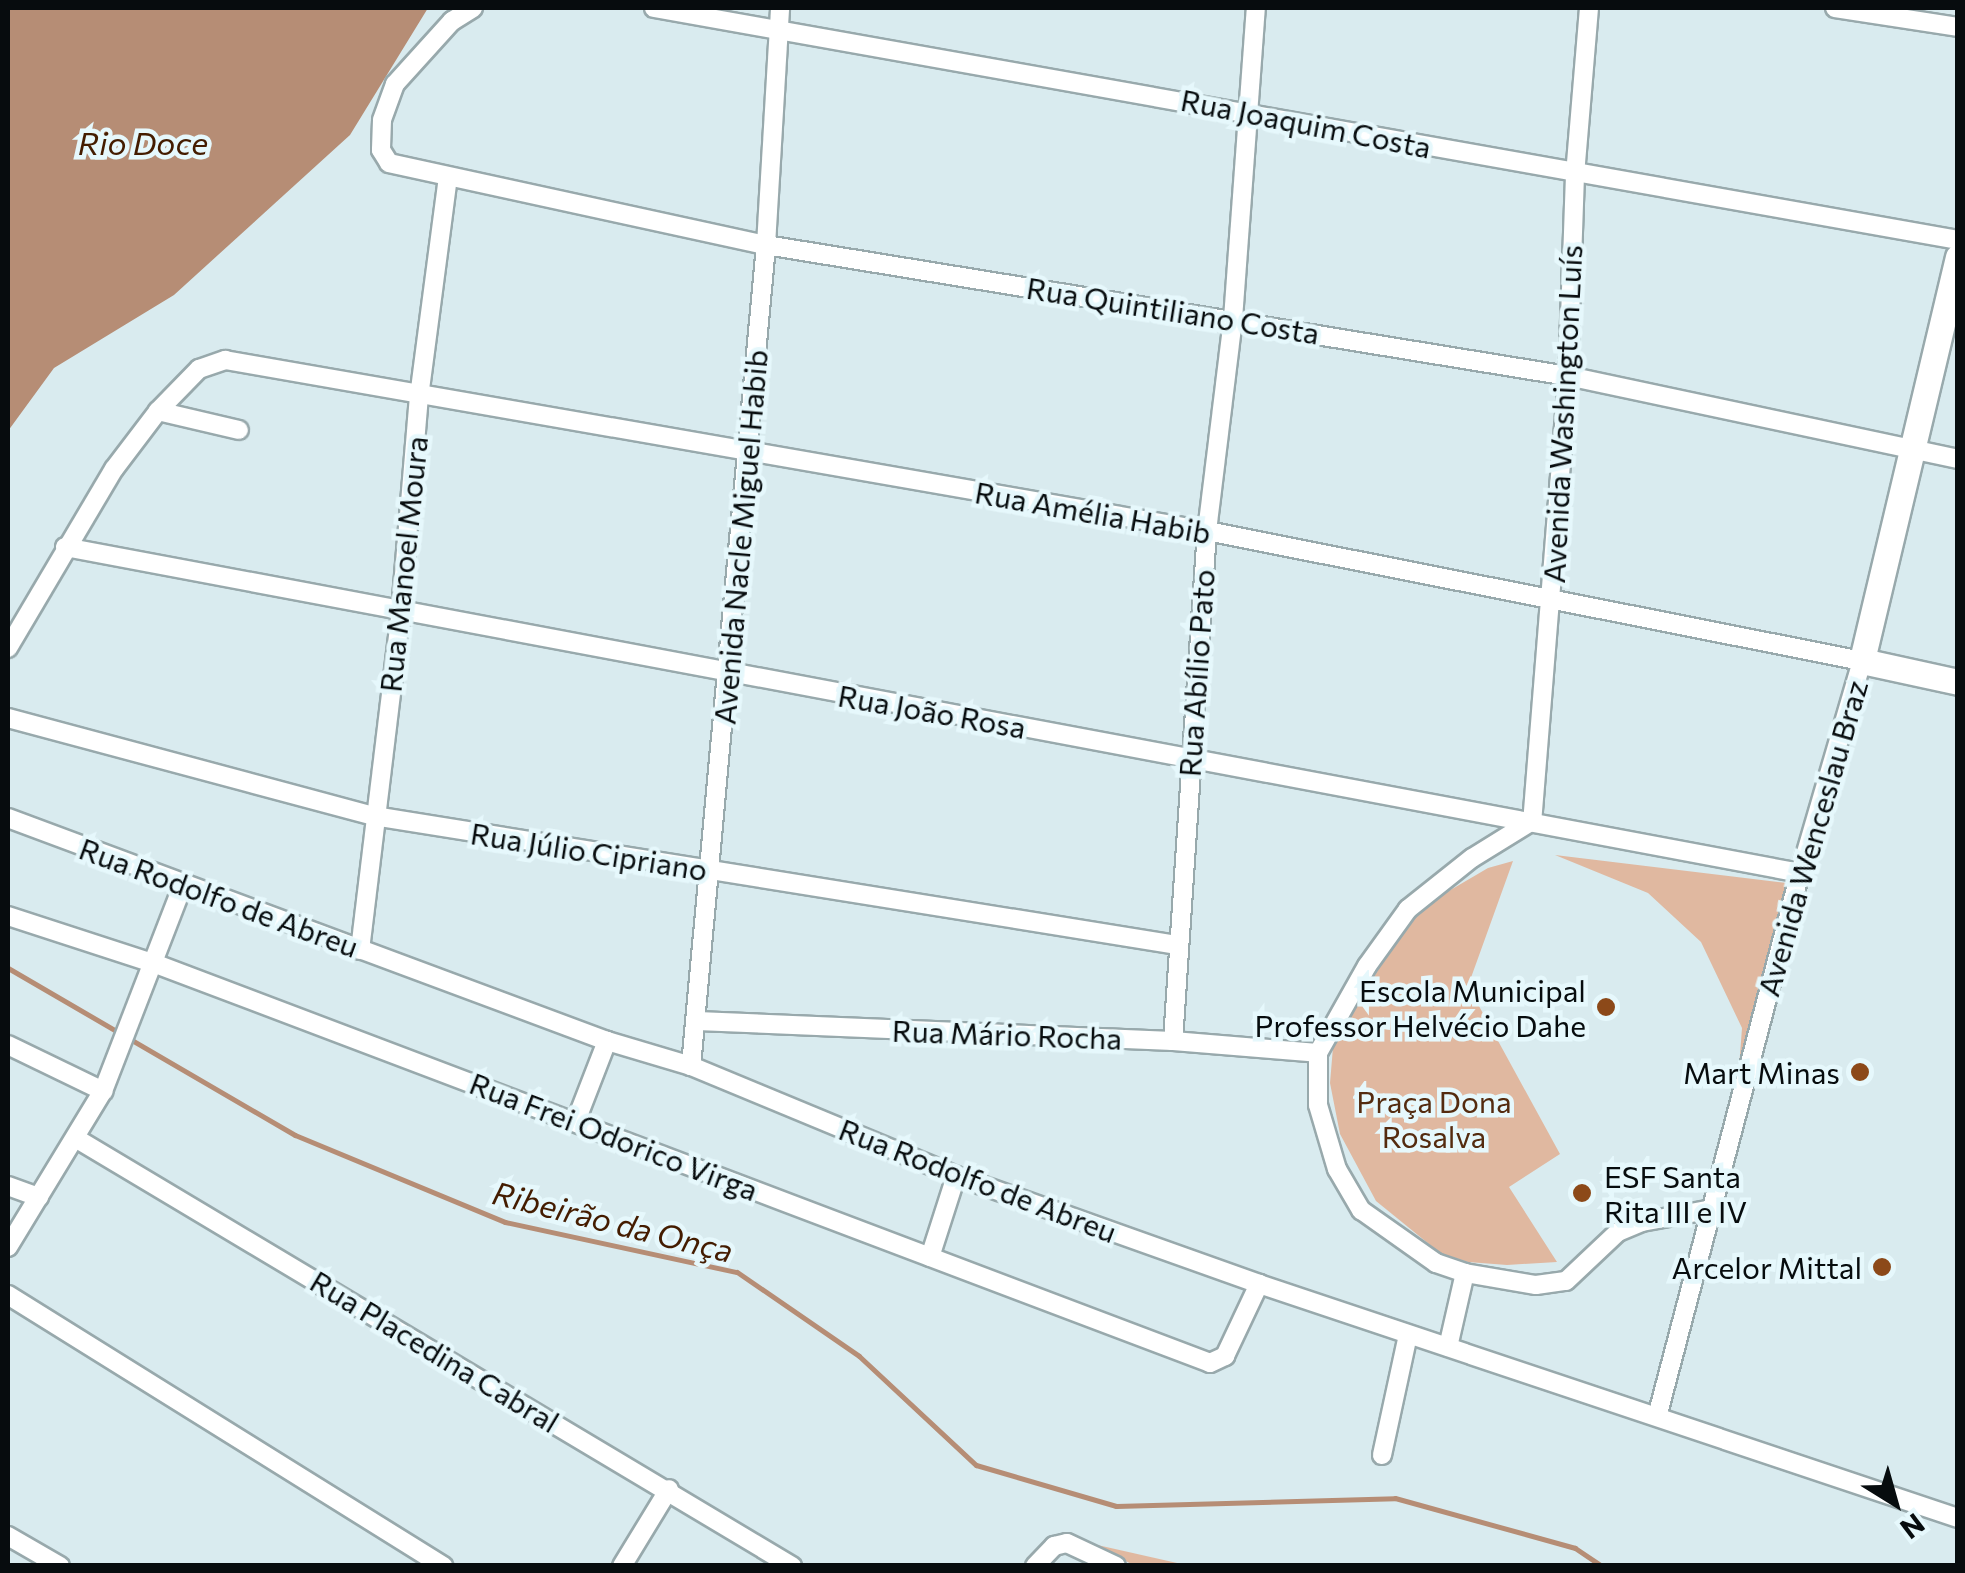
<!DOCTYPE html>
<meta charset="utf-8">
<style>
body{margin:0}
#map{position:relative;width:1965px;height:1573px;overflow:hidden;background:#d9ebef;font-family:Commissioner,sans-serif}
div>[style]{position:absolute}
.green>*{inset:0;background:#e0b8a0}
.water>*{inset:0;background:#b68d75}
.stream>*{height:5px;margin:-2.5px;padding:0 2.5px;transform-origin:2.5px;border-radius:2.5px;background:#b68d75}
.roads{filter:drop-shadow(2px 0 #98a9ac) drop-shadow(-2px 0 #98a9ac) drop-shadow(0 2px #98a9ac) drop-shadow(0 -2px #98a9ac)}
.street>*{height:18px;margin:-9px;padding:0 9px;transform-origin:9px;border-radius:9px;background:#fff}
.secondary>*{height:25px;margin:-12.5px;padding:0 12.5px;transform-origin:12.5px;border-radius:12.5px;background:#fff}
.dots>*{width:28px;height:28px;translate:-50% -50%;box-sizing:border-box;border:5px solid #e6f8fc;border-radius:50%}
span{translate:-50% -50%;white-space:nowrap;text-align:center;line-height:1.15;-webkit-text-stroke:9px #e6f8fc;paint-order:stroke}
.street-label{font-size:30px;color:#070c0e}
.poi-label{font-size:30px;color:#070c0e}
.right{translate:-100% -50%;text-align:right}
.left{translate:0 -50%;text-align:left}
.park-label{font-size:30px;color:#542b0f}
.water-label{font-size:32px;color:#441c00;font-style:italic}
.frame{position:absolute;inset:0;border:10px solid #070c0e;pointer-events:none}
.north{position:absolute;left:1845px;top:1453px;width:100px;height:100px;-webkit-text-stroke:8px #e6f8fc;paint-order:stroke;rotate:143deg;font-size:28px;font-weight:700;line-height:40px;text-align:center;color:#070c0e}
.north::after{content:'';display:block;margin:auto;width:35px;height:45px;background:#070c0e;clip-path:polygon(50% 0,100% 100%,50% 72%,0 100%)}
</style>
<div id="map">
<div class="green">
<div style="clip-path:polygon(1555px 855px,1787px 883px,1739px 1068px,1742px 1028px,1701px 942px,1648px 893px)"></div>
<div style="clip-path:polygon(1513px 861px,1468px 986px,1560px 1154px,1509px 1187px,1557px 1262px,1507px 1265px,1468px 1262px,1440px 1253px,1376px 1201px,1340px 1134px,1330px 1083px,1333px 1047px,1398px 936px,1430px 902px,1488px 868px)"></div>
<div style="clip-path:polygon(1084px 1542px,1186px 1565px,1134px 1565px)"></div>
</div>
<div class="water">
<div style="clip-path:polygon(8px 8px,428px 8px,350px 135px,174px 295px,54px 368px,8px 431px)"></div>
</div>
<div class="stream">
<div style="left:8px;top:968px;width:332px;rotate:30.2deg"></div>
<div style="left:295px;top:1135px;width:227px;rotate:22.5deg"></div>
<div style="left:505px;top:1222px;width:237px;rotate:12.2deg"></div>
<div style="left:737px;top:1272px;width:148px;rotate:34.5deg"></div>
<div style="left:859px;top:1356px;width:160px;rotate:43deg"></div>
<div style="left:976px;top:1465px;width:146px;rotate:16.3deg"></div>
<div style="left:1116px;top:1506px;width:279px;rotate:-1.6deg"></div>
<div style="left:1395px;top:1498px;width:187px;rotate:15.5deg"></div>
<div style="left:1575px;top:1548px;width:32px;rotate:34deg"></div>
</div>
<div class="roads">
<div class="street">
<div style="left:473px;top:8px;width:25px;rotate:148deg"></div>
<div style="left:452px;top:21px;width:85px;rotate:132.1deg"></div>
<div style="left:395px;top:84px;width:38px;rotate:110deg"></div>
<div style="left:382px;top:120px;width:30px;rotate:92deg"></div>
<div style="left:381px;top:150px;width:15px;rotate:58deg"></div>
<div style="left:389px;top:163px;width:386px;rotate:12.3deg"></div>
<div style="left:766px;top:245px;width:813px;rotate:9.28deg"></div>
<div style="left:1568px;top:376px;width:399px;rotate:12deg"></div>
<div style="left:654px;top:8px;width:1324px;rotate:10.09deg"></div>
<div style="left:1589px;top:8px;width:168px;rotate:94.8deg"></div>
<div style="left:1575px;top:175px;width:201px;rotate:92deg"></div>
<div style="left:1568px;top:376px;width:446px;rotate:94.6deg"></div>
<div style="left:1532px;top:821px;width:70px;rotate:148.3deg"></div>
<div style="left:1472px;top:858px;width:82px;rotate:141.4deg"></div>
<div style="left:1408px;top:909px;width:70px;rotate:125.7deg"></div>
<div style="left:1367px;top:966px;width:100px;rotate:119.4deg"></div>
<div style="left:1318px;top:1053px;width:52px;rotate:90deg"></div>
<div style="left:1318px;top:1105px;width:67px;rotate:73.5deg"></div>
<div style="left:1337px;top:1169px;width:48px;rotate:59.7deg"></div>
<div style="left:1361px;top:1210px;width:92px;rotate:35.2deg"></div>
<div style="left:1436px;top:1263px;width:31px;rotate:19deg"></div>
<div style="left:1465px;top:1273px;width:72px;rotate:9.6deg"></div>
<div style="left:1536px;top:1285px;width:30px;rotate:-8deg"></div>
<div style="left:1566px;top:1281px;width:71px;rotate:-43.3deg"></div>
<div style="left:1618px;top:1232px;width:26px;rotate:-23deg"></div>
<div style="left:1642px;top:1222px;width:71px;rotate:-10.5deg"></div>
<div style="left:1835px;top:8px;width:124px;rotate:8.8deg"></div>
<div style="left:158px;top:411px;width:83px;rotate:13.2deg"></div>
<div style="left:65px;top:547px;width:1765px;rotate:10.64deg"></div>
<div style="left:8px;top:648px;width:208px;rotate:-59.4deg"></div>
<div style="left:114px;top:469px;width:73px;rotate:-52.8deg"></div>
<div style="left:158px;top:411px;width:59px;rotate:-45.7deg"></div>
<div style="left:199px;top:369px;width:28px;rotate:-19deg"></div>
<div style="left:225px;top:360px;width:997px;rotate:9.88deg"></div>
<div style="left:1207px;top:531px;width:668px;rotate:11.23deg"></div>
<div style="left:1862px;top:661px;width:221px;rotate:106.3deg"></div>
<div style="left:1800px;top:873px;width:562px;rotate:104.73deg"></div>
<div style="left:8px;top:718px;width:379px;rotate:15deg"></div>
<div style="left:374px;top:816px;width:814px;rotate:9.12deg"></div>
<div style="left:8px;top:818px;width:639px;rotate:20.42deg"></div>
<div style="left:607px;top:1041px;width:88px;rotate:16.6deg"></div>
<div style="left:691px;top:1066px;width:287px;rotate:22.5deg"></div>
<div style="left:956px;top:1176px;width:322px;rotate:19.6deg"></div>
<div style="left:1259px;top:1284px;width:737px;rotate:18.51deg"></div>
<div style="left:8px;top:916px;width:156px;rotate:18deg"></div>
<div style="left:156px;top:964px;width:1127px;rotate:20.73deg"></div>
<div style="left:1210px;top:1363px;width:17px;rotate:-25deg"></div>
<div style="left:1225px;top:1356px;width:80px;rotate:-64.7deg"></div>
<div style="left:360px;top:950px;width:342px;rotate:-83.1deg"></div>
<div style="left:401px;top:610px;width:214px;rotate:-85.2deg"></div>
<div style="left:419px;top:397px;width:221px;rotate:-82.5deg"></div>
<div style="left:697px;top:1021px;width:476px;rotate:2.4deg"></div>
<div style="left:1173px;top:1041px;width:145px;rotate:4.7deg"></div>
<div style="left:1173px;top:1041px;width:511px;rotate:-86.19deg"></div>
<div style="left:1207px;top:531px;width:214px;rotate:-83deg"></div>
<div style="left:1233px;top:319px;width:312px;rotate:-85.8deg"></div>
<div style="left:8px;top:1045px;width:106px;rotate:25.8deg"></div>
<div style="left:691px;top:1066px;width:824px;rotate:-84.78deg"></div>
<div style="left:766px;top:245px;width:237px;rotate:-86.6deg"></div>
<div style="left:576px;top:1121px;width:86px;rotate:-68.8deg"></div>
<div style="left:77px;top:1139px;width:833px;rotate:30.85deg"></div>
<div style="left:8px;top:1186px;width:33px;rotate:20deg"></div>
<div style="left:8px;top:1247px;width:183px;rotate:-58.7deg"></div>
<div style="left:103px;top:1091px;width:221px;rotate:-68.8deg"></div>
<div style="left:930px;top:1257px;width:85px;rotate:-72.2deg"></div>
<div style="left:8px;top:1295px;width:513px;rotate:31.92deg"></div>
<div style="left:1448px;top:1347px;width:76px;rotate:-77.1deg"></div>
<div style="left:1382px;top:1455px;width:123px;rotate:-77.8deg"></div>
<div style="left:8px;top:1536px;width:60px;rotate:30deg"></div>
<div style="left:622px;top:1566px;width:90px;rotate:-58.6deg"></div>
<div style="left:1035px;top:1566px;width:28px;rotate:-46deg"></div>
<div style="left:1054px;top:1546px;width:13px;rotate:-13deg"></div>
<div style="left:1067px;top:1543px;width:54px;rotate:25.1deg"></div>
</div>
<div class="secondary">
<div style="left:1958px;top:257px;width:415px;rotate:103.4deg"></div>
<div style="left:1862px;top:661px;width:98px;rotate:12.3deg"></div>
</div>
</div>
<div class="dots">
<div style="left:1606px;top:1007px;background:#8c4919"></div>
<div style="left:1860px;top:1072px;background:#8c4919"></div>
<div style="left:1582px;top:1193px;background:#8c4919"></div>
<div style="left:1882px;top:1267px;background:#8c4919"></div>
</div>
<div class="street-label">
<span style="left:1306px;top:123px;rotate:11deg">Rua Joaquim Costa</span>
<span style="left:1173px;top:310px;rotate:9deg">Rua Quintiliano Costa</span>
<span style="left:1562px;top:414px;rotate:-87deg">Avenida Washington Luís</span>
<span style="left:1093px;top:512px;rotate:10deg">Rua Amélia Habib</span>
<span style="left:740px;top:537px;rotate:-85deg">Avenida Nacle Miguel Habib</span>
<span style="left:403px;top:564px;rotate:-84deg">Rua Manoel Moura</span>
<span style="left:1196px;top:673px;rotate:-86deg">Rua Abílio Pato</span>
<span style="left:932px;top:711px;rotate:10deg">Rua João Rosa</span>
<span style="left:1812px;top:838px;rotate:-74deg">Avenida Wenceslau Braz</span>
<span style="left:589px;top:851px;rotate:9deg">Rua Júlio Cipriano</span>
<span style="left:219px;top:897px;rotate:20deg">Rua Rodolfo de Abreu</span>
<span style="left:1007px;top:1034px;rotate:2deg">Rua Mário Rocha</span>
<span style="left:614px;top:1136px;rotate:21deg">Rua Frei Odorico Virga</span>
<span style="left:978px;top:1180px;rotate:21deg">Rua Rodolfo de Abreu</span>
<span style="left:435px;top:1351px;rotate:31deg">Rua Placedina Cabral</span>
</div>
<div class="poi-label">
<span class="right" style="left:1586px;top:1007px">Escola Municipal<br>Professor Helvécio Dahe</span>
<span class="right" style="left:1840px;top:1072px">Mart Minas</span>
<span class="left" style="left:1604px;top:1193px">ESF Santa<br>Rita III e IV</span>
<span class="right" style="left:1862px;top:1267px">Arcelor Mittal</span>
</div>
<div class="park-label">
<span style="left:1434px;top:1118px">Praça Dona<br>Rosalva</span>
</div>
<div class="water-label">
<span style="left:143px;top:142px">Rio Doce</span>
<span style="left:613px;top:1221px;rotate:14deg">Ribeirão da Onça</span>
</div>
<div class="frame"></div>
<div class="north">N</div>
</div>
